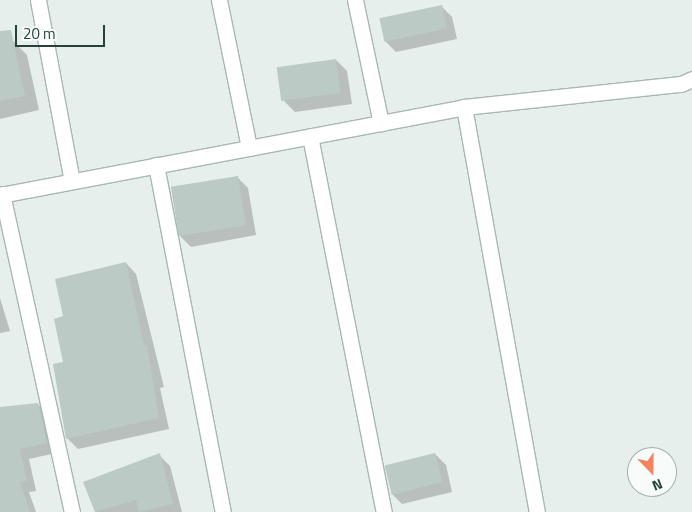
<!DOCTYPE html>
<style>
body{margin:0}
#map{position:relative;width:692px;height:512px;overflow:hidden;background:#e6efeb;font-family:"Titillium Web",sans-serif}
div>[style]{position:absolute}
.shadow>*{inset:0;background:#0003}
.building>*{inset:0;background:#bbcac4;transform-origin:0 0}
.roads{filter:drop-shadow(1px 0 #a8b8b2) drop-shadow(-1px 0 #a8b8b2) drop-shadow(0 1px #a8b8b2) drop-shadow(0 -1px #a8b8b2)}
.minor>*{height:15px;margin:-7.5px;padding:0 7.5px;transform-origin:7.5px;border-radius:7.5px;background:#fff}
span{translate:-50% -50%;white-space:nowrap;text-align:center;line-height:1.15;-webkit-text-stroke:4.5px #f7fbf9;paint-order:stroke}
.north{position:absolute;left:627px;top:447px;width:50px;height:50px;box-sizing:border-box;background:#f7fbf9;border:1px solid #a3b1ad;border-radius:50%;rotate:158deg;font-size:14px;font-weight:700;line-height:20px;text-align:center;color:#24423a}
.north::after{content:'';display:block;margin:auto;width:18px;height:22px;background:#f4845f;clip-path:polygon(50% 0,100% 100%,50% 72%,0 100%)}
.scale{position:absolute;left:15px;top:25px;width:90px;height:22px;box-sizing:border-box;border:2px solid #24423a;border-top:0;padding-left:6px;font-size:15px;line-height:18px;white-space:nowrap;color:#24423a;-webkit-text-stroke:4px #f7fbf9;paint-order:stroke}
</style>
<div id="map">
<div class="shadow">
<div style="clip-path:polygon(441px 6px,452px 17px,457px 39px,396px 52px,385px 41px)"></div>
<div style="clip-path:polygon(12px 40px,27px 55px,39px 110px,0 119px,0 43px)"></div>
<div style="clip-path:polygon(336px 60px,347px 71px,352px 104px,295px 112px,284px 101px)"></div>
<div style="clip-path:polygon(237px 177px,248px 188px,256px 235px,191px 247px,180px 236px)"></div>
<div style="clip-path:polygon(126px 263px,136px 274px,164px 387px,160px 388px,169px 429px,78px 449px,67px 438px,65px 317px)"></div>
<div style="clip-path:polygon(0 298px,10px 331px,0 333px)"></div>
<div style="clip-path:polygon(38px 404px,48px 414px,56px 453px,29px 459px,36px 491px,29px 492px,36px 512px,0 512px,0 413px)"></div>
<div style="clip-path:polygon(435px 454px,446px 465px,452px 492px,402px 504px,391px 493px)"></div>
<div style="clip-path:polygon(159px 455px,170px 466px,182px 512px,96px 512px,85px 482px)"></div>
</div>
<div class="building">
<div style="left:442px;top:5px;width:24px;height:64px;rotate:78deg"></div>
<div style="clip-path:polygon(11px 30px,25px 96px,0 101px,0 31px)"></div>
<div style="left:336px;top:59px;width:34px;height:60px;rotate:82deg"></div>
<div style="left:238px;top:176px;width:50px;height:68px;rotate:81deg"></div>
<div style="clip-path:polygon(126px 262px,144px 346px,147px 345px,159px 418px,66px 439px,53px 364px,63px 362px,54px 319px,63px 316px,55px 279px)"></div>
<div style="clip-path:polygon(38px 403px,47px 443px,20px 449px,27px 481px,20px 482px,30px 512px,0 512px,0 407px)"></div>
<div style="clip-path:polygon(160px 453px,173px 504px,139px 512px,136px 500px,95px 512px,83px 482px)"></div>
<div style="left:435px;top:453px;width:30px;height:52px;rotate:76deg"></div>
</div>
<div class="roads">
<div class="minor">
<div style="left:38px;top:0;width:184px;rotate:79.4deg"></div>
<div style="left:219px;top:0;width:151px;rotate:78.5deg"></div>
<div style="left:355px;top:0;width:126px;rotate:78.1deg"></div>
<div style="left:464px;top:107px;width:412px;rotate:79.8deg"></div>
<div style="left:310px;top:136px;width:383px;rotate:78.9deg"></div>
<div style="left:156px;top:165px;width:353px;rotate:79.1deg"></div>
<div style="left:2px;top:194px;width:326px;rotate:77.6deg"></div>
<div style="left:0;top:195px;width:472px;rotate:-10.7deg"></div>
<div style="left:464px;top:107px;width:218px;rotate:-6.1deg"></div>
<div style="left:681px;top:84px;width:12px;rotate:-24deg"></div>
</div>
</div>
<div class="north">N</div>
<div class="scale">20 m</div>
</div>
